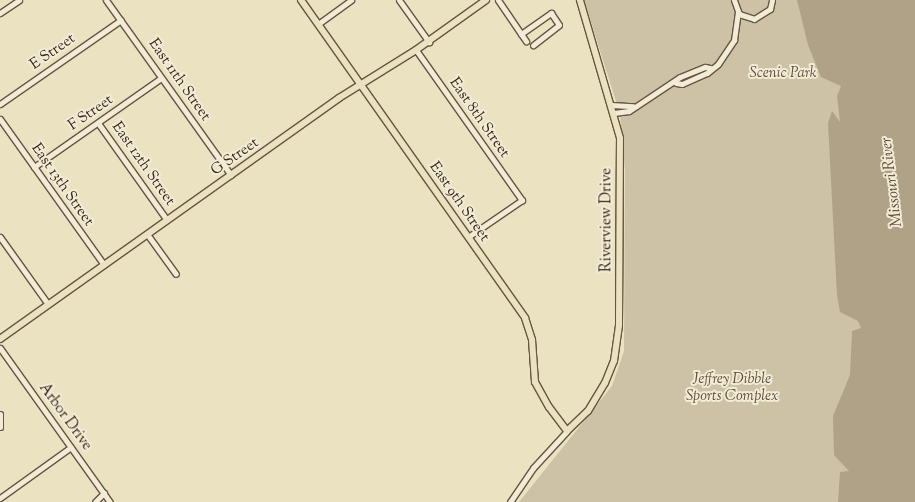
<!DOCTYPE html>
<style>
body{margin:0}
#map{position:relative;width:915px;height:502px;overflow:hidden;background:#ebe2c2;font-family:"Sorts Mill Goudy",serif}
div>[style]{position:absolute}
.green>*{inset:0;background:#cdc2a5}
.water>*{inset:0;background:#afa287}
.roads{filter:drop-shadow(1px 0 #675540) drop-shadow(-1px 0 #675540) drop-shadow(0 1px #675540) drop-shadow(0 -1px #675540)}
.minor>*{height:5px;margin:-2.5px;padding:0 2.5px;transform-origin:2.5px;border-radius:2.5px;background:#f2ecd7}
.major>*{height:6px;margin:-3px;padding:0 3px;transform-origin:3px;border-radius:3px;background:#ebe2c2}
span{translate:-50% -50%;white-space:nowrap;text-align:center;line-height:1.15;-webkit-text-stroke:4px #f2ecd7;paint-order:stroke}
.street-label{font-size:15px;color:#3b2615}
.park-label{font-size:15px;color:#604d39;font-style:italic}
.water-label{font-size:16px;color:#5e4b37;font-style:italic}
</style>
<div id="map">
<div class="green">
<div style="clip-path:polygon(584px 0,839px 0,865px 310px,859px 502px,519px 502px,612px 386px,624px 351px,625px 171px,620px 114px)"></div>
</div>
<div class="water">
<div style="clip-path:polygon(797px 0,915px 0,915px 502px,838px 502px,840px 472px,849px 471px,834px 455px,833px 416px,850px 375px,852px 331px,861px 328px,858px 321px,840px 312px,837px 295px,828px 123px,832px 111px,840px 122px,837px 96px,841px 86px,821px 77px,808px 45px)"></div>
</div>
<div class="roads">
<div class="minor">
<div style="left:106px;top:0;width:215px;rotate:54.5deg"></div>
<div style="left:399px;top:0;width:52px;rotate:54.5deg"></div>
<div style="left:498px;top:0;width:50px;rotate:55.7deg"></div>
<div style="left:734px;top:0;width:15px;rotate:70deg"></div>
<div style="left:739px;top:14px;width:16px;rotate:18deg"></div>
<div style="left:754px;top:19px;width:19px;rotate:-32deg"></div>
<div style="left:770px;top:9px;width:9px;rotate:-77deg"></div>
<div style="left:0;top:13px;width:23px;rotate:-34deg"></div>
<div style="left:318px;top:24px;width:41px;rotate:-36deg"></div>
<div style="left:521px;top:34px;width:37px;rotate:-35deg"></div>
<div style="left:551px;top:13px;width:14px;rotate:56deg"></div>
<div style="left:559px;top:25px;width:33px;rotate:142deg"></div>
<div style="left:416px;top:50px;width:184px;rotate:54.8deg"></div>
<div style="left:522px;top:200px;width:65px;rotate:145.6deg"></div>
<div style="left:676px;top:83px;width:6px;rotate:9deg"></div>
<div style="left:682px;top:84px;width:27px;rotate:-24deg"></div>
<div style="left:707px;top:73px;width:14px;rotate:-39deg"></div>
<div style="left:718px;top:64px;width:29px;rotate:-56deg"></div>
<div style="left:734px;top:40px;width:28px;rotate:-82deg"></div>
<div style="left:0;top:104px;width:147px;rotate:-34.8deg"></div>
<div style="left:611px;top:105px;width:22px;rotate:3deg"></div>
<div style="left:614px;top:113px;width:15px;rotate:-8deg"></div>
<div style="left:629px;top:111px;width:61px;rotate:-33.7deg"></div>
<div style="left:680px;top:77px;width:27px;rotate:-22deg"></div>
<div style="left:705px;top:67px;width:5px;rotate:11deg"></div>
<div style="left:0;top:119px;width:179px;rotate:54.5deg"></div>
<div style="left:98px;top:123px;width:119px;rotate:54.6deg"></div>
<div style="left:34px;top:167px;width:155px;rotate:-35deg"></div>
<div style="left:147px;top:234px;width:49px;rotate:54.1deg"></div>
<div style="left:0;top:237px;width:82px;rotate:54.4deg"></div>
<div style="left:0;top:348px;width:189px;rotate:54.5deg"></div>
<div style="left:0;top:414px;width:13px;rotate:90deg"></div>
<div style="left:0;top:498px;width:87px;rotate:-35.7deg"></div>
<div style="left:95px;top:502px;width:13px;rotate:-45deg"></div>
<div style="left:510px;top:502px;width:41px;rotate:-55.9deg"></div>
<div style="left:533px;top:468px;width:50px;rotate:-47.4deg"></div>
</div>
<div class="major">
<div style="left:301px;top:0;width:389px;rotate:54.8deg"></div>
<div style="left:525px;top:318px;width:23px;rotate:72deg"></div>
<div style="left:532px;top:340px;width:42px;rotate:85.9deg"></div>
<div style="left:535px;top:382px;width:29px;rotate:61deg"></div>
<div style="left:549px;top:407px;width:30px;rotate:53deg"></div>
<div style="left:567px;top:431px;width:29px;rotate:-44deg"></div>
<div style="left:588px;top:411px;width:33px;rotate:-59deg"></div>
<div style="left:605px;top:383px;width:24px;rotate:-68deg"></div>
<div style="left:614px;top:361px;width:36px;rotate:-82deg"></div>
<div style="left:619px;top:325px;width:187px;rotate:-89.7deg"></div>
<div style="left:620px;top:138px;width:144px;rotate:-106.2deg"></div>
<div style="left:0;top:339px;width:416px;rotate:-35.4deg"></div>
<div style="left:339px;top:98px;width:91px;rotate:-31.9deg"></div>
<div style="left:416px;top:50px;width:86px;rotate:-35.5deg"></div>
</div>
</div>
<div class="street-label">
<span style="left:53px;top:52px;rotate:-35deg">E Street</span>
<span style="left:179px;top:80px;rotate:55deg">East 11th Street</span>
<span style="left:91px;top:113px;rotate:-35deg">F Street</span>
<span style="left:479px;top:118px;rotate:55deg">East 8th Street</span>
<span style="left:235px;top:157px;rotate:-35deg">G Street</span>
<span style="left:143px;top:164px;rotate:55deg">East 12th Street</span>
<span style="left:62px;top:185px;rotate:55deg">East 13th Street</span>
<span style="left:459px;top:202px;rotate:55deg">East 9th Street</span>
<span style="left:607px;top:220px;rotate:-90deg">Riverview Drive</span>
<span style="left:65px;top:417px;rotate:54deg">Arbor Drive</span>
</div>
<div class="park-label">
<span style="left:783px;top:74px">Scenic Park</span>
<span style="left:732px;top:388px">Jeffrey Dibble<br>Sports Complex</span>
</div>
<div class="water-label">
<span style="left:893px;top:182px;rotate:-97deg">Missouri River</span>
</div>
</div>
